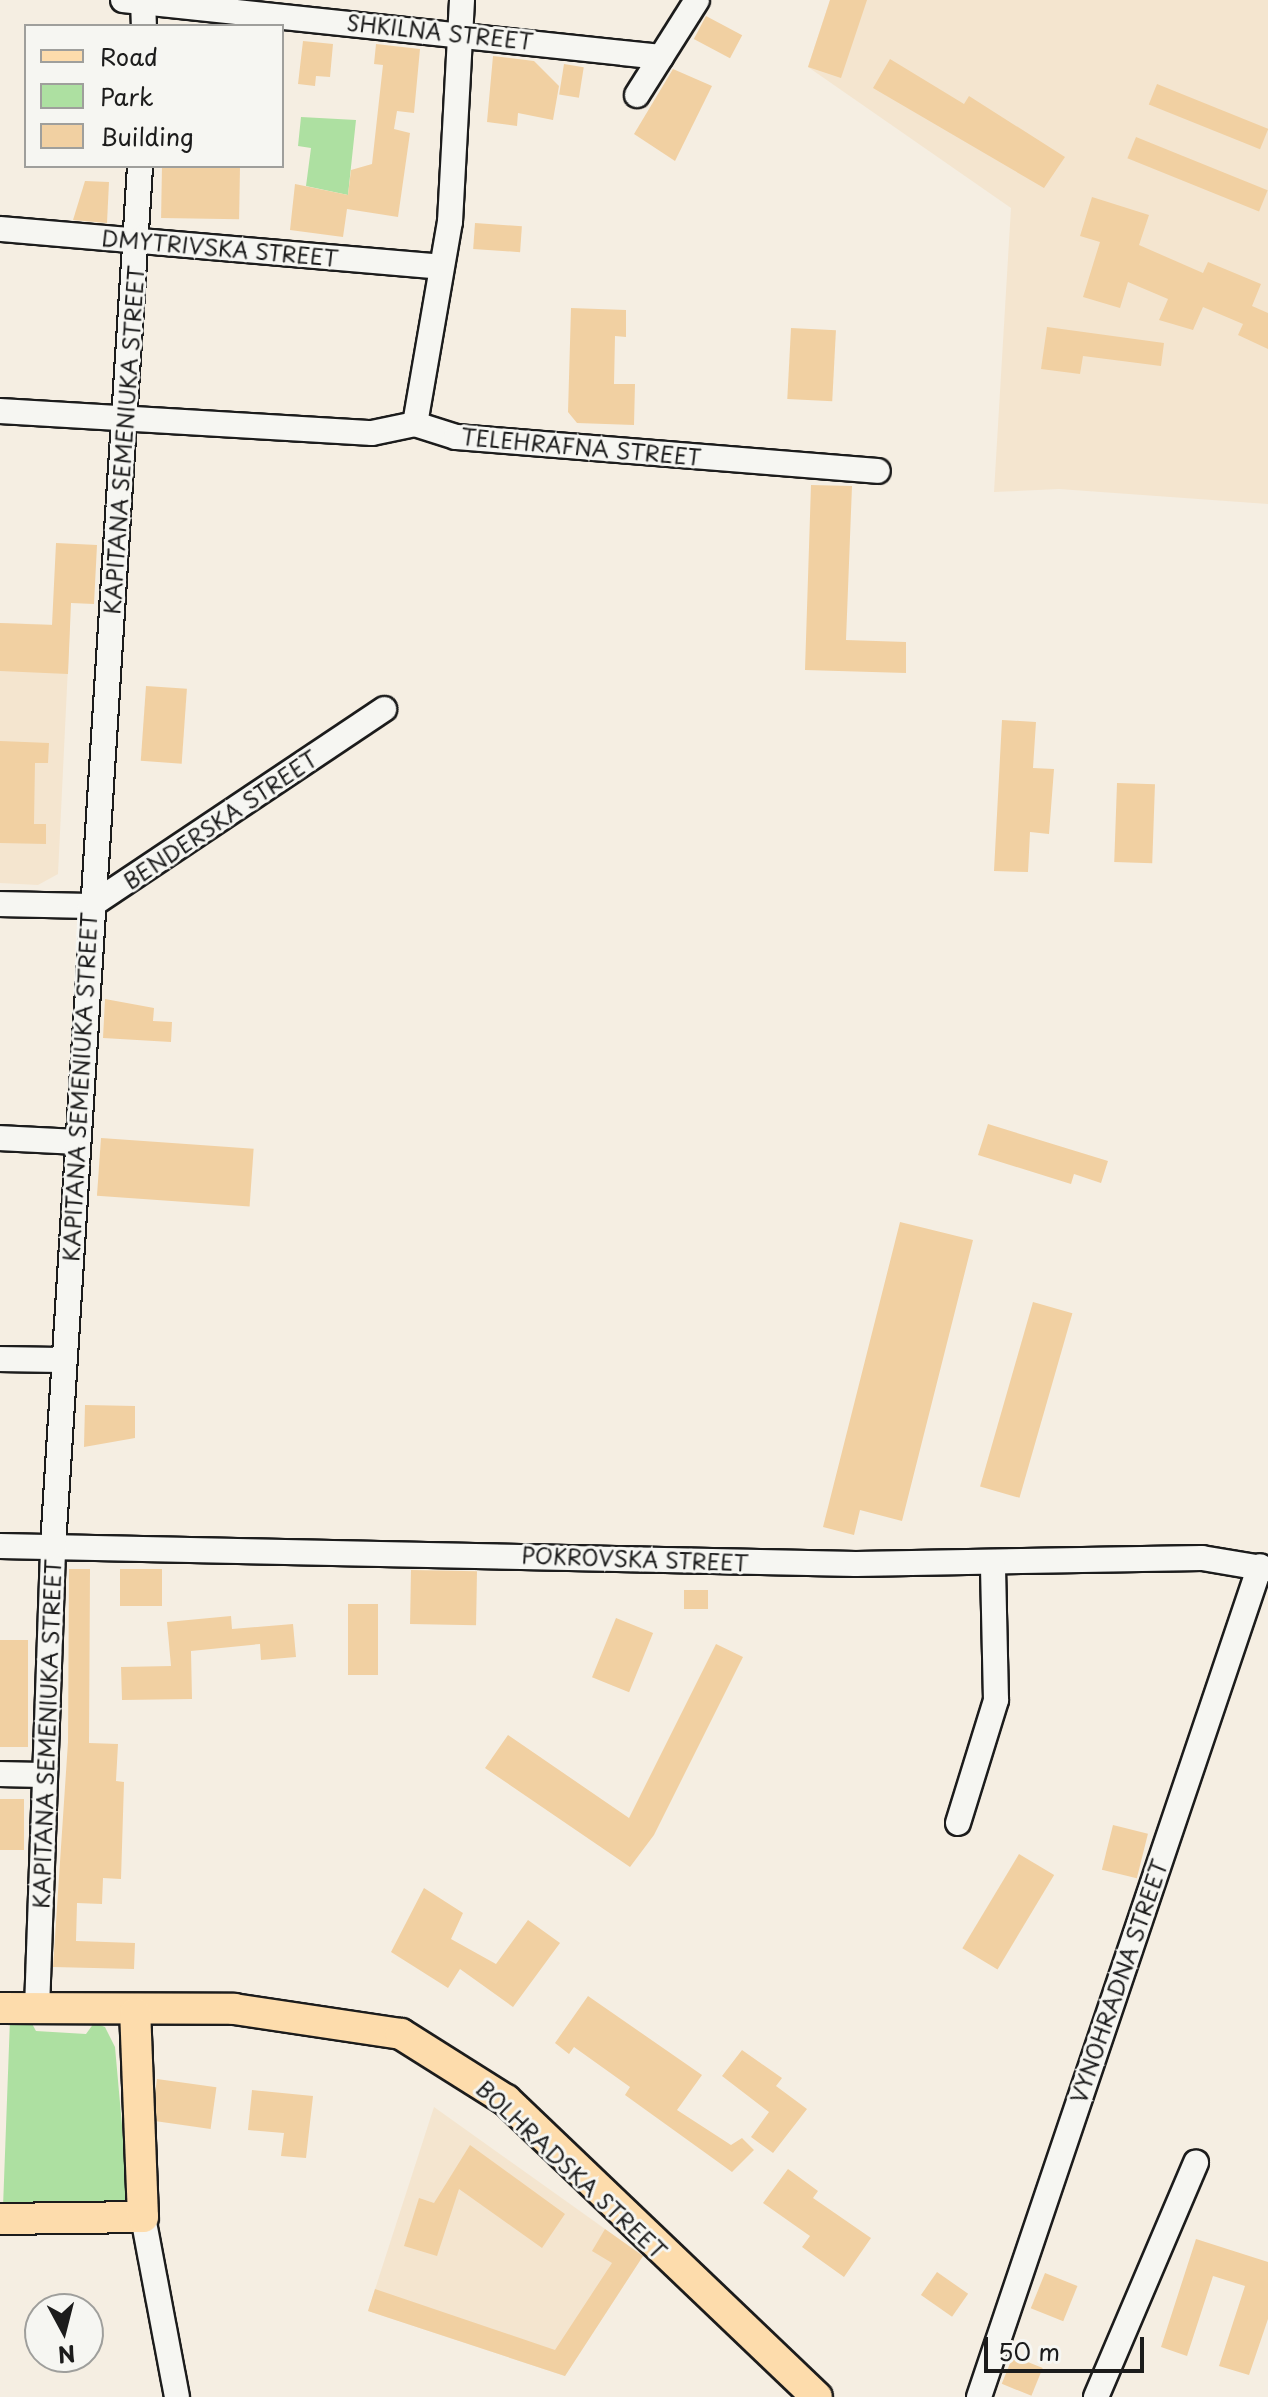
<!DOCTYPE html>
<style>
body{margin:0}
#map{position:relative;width:1268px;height:2397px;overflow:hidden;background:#f5eee2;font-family:"Playpen Sans",sans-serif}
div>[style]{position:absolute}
.built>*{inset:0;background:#f4e5cf}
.green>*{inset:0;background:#ade0a1}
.building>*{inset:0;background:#f1d0a2;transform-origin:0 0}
.roads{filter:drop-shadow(2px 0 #1c1c1c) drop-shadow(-2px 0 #1c1c1c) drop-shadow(0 2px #1c1c1c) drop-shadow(0 -2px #1c1c1c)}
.minor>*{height:24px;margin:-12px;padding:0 12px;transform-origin:12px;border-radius:12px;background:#f6f6f2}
.major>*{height:30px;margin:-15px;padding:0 15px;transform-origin:15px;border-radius:15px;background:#fddcac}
span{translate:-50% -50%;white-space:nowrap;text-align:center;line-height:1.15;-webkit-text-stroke:6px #f6f6f2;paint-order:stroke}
.street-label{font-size:22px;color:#1c1c1c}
.legend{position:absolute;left:24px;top:24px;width:260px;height:144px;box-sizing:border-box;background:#f6f6f2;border:2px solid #9f9f9c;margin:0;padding:10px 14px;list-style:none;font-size:24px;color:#1c1c1c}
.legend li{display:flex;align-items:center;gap:16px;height:40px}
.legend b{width:40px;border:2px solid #9f9f9c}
.north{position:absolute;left:24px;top:2293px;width:80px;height:80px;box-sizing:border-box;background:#f6f6f2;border:2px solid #9f9f9c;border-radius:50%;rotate:173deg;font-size:22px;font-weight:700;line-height:32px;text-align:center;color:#1c1c1c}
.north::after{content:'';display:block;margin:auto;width:28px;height:36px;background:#1c1c1c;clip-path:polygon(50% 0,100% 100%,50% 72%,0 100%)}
.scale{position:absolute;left:984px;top:2337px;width:160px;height:36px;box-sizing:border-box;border:4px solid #1c1c1c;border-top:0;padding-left:10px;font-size:24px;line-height:28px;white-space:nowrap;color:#1c1c1c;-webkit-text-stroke:6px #f6f6f2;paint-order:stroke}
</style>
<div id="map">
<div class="built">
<div style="clip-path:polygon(830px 0,1268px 0,1268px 504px,1059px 489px,994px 492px,1011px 208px,808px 67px)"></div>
<div style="clip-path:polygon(0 623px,70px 625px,58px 874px,38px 885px,0 883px)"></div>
<div style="clip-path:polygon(434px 2107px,643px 2256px,565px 2376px,368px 2311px)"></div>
</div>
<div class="green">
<div style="clip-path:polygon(301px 117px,356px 120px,348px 195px,306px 186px,311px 148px,298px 146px)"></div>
<div style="clip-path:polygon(10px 2019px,30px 2020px,36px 2031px,86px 2034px,94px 2023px,105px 2027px,115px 2047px,129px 2204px,3px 2207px)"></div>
</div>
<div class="building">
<div style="clip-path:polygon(830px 0,867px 0,841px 78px,808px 67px)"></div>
<div style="left:706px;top:16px;width:41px;height:26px;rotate:28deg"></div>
<div style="clip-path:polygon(303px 41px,333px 44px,330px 77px,316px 76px,315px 86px,298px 84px)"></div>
<div style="clip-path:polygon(376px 44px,420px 49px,414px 113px,397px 111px,394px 129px,410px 133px,398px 217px,347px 209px,343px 237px,290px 230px,295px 184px,348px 195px,351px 170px,372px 164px,383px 65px,374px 64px)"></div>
<div style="clip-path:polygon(493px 56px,534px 61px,559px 86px,553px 120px,518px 113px,517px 126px,487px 122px)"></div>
<div style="clip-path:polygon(890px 59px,964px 104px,969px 96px,1065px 157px,1044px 188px,873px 88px)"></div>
<div style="left:564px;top:64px;width:20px;height:31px;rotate:9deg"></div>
<div style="clip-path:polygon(673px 69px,712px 86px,675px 161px,634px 134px)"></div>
<div style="left:1157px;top:84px;width:120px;height:22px;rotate:22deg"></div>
<div style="left:1136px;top:137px;width:142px;height:23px;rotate:22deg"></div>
<div style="left:162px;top:166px;width:78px;height:52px;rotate:1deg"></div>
<div style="clip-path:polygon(85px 181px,109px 182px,107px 223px,73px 220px)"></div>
<div style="clip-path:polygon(1092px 197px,1149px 215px,1139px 245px,1203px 273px,1208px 262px,1261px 284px,1252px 306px,1268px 313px,1268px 349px,1238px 335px,1243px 324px,1203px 307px,1193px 330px,1159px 320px,1168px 299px,1128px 282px,1120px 308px,1083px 297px,1100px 242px,1080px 236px)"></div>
<div style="left:475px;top:223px;width:47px;height:26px;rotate:4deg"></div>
<div style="clip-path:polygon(571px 308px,626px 310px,626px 337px,615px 336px,614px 384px,635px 384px,634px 425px,577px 423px,568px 412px)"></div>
<div style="clip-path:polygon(1047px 327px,1164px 343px,1161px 366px,1083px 356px,1080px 374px,1041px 369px)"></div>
<div style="left:791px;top:328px;width:45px;height:71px;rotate:3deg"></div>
<div style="clip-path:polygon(811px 485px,852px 486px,846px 640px,906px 642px,906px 673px,805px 670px)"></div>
<div style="clip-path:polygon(56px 543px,97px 545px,94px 604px,71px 603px,68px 674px,0 671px,0 623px,52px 625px)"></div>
<div style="left:146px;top:686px;width:41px;height:75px;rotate:4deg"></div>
<div style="clip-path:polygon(1002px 720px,1036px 722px,1033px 768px,1054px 769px,1049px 834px,1030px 832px,1028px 872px,994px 871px)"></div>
<div style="clip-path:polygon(0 741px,49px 743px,48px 763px,35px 763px,34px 824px,46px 824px,46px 844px,0 843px)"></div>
<div style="left:1117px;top:783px;width:38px;height:79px;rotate:2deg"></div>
<div style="clip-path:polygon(105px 999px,154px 1008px,153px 1021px,172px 1022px,171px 1042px,103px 1038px)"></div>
<div style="clip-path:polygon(988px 1124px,1108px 1161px,1101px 1183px,1074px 1174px,1071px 1184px,978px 1155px)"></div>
<div style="left:101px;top:1138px;width:153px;height:58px;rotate:4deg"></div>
<div style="clip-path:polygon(900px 1222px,973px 1240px,902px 1521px,860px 1510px,854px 1535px,823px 1527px)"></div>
<div style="left:1033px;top:1302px;width:41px;height:192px;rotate:16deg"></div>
<div style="clip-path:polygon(85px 1405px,135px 1406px,135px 1438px,84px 1447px)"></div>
<div style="clip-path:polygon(69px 1569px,90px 1569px,89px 1743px,118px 1744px,116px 1781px,124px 1782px,121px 1879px,103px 1878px,102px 1904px,77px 1903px,76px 1941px,135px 1943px,134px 1969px,53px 1967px,68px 1742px)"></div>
<div style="left:120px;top:1569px;width:42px;height:37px"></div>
<div style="left:411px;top:1570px;width:66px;height:54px;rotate:1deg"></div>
<div style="left:684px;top:1590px;width:24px;height:19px"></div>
<div style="left:348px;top:1604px;width:30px;height:71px"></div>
<div style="clip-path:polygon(231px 1616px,232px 1629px,293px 1624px,296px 1657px,261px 1660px,260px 1644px,191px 1651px,192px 1699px,122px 1700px,121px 1667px,171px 1666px,167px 1622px)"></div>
<div style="left:616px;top:1618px;width:40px;height:64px;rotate:22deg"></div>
<div style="left:0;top:1640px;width:28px;height:107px"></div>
<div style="clip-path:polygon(716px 1644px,743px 1657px,654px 1835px,630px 1867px,485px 1768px,508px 1735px,629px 1818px)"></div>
<div style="left:0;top:1799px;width:24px;height:51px"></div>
<div style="left:1113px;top:1825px;width:36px;height:46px;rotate:14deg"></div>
<div style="left:1019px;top:1854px;width:41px;height:110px;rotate:31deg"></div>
<div style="clip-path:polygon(424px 1888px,463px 1913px,451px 1939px,496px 1964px,528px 1920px,560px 1943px,513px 2007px,460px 1969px,448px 1988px,391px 1952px)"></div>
<div style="clip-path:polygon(588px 1996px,702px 2075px,677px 2110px,731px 2145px,742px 2138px,754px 2150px,732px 2172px,625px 2095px,630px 2087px,574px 2047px,569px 2054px,555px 2043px)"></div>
<div style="clip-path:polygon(742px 2050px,782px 2078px,776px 2086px,807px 2109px,773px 2153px,751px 2137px,769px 2112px,722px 2076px)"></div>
<div style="left:157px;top:2079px;width:60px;height:42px;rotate:8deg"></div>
<div style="clip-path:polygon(252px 2090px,313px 2096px,306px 2158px,281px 2156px,284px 2133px,248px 2130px)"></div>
<div style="clip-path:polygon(470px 2145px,565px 2214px,542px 2248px,459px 2189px,437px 2256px,404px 2246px,419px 2198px,434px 2203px)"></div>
<div style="clip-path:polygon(788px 2169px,818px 2191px,813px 2198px,871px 2238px,844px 2277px,802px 2247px,810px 2236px,763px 2203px)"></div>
<div style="clip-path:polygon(605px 2229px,643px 2256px,565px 2376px,368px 2311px,375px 2289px,555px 2350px,612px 2263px,592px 2251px)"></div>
<div style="clip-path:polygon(1196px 2239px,1268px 2262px,1268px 2319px,1249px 2375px,1219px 2366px,1245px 2286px,1213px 2276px,1187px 2356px,1161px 2347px)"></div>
<div style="left:937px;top:2272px;width:38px;height:28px;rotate:35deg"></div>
<div style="left:1045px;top:2273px;width:35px;height:38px;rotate:22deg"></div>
<div style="left:1013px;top:2356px;width:32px;height:30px;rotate:22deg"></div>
</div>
<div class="roads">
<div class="minor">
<div style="left:123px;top:0;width:541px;rotate:6.05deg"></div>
<div style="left:143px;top:0;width:26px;rotate:88deg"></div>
<div style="left:637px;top:95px;width:112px;rotate:-57.7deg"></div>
<div style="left:0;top:229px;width:442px;rotate:4.9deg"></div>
<div style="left:0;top:411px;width:373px;rotate:3.4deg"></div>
<div style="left:372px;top:433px;width:44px;rotate:-11.8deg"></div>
<div style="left:415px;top:424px;width:43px;rotate:17.6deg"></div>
<div style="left:456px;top:437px;width:423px;rotate:4.6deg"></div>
<div style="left:415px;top:424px;width:205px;rotate:-80.2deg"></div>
<div style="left:450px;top:222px;width:222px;rotate:-86.9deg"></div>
<div style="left:0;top:904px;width:90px;rotate:1.3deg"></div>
<div style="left:90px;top:906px;width:354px;rotate:-33.8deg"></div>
<div style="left:0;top:1138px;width:76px;rotate:3deg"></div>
<div style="left:0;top:1359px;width:64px;rotate:0.9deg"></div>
<div style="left:0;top:1546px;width:856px;rotate:1.2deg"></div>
<div style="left:856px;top:1564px;width:346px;rotate:-1deg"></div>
<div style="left:1202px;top:1558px;width:67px;rotate:9.5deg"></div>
<div style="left:0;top:1774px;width:42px;rotate:1.4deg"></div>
<div style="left:958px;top:1823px;width:129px;rotate:-72.8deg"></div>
<div style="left:996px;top:1700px;width:137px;rotate:-91.3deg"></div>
<div style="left:37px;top:2009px;width:463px;rotate:-88deg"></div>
<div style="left:53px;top:1546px;width:1383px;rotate:-86.39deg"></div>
<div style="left:143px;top:2217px;width:183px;rotate:79.3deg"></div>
<div style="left:979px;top:2397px;width:877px;rotate:-71.32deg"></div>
<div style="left:1096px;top:2397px;width:255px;rotate:-66.9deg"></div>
</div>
<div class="major">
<div style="left:0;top:2008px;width:234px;rotate:0.2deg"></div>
<div style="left:234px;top:2009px;width:169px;rotate:8.5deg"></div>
<div style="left:401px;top:2034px;width:124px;rotate:32.2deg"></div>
<div style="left:506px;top:2100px;width:430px;rotate:43.7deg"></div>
<div style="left:0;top:2219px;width:143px;rotate:-0.8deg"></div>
<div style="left:143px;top:2217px;width:204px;rotate:-92.2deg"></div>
</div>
</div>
<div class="street-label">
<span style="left:440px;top:31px;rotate:6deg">SHKILNA STREET</span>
<span style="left:220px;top:247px;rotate:5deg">DMYTRIVSKA STREET</span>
<span style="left:123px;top:440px;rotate:-86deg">KAPITANA SEMENIUKA STREET</span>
<span style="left:581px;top:446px;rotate:5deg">TELEHRAFNA STREET</span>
<span style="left:220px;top:819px;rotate:-34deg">BENDERSKA STREET</span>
<span style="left:79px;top:1087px;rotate:-87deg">KAPITANA SEMENIUKA STREET</span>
<span style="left:635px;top:1558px;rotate:2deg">POKROVSKA STREET</span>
<span style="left:46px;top:1734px;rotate:-88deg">KAPITANA SEMENIUKA STREET</span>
<span style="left:1118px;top:1981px;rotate:-71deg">VYNOHRADNA STREET</span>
<span style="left:572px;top:2169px;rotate:43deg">BOLHRADSKA STREET</span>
</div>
<ul class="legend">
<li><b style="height:10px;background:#fddcac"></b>Road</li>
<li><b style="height:22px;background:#ade0a1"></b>Park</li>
<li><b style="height:22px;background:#f1d0a2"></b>Building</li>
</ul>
<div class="north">N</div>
<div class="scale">50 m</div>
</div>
